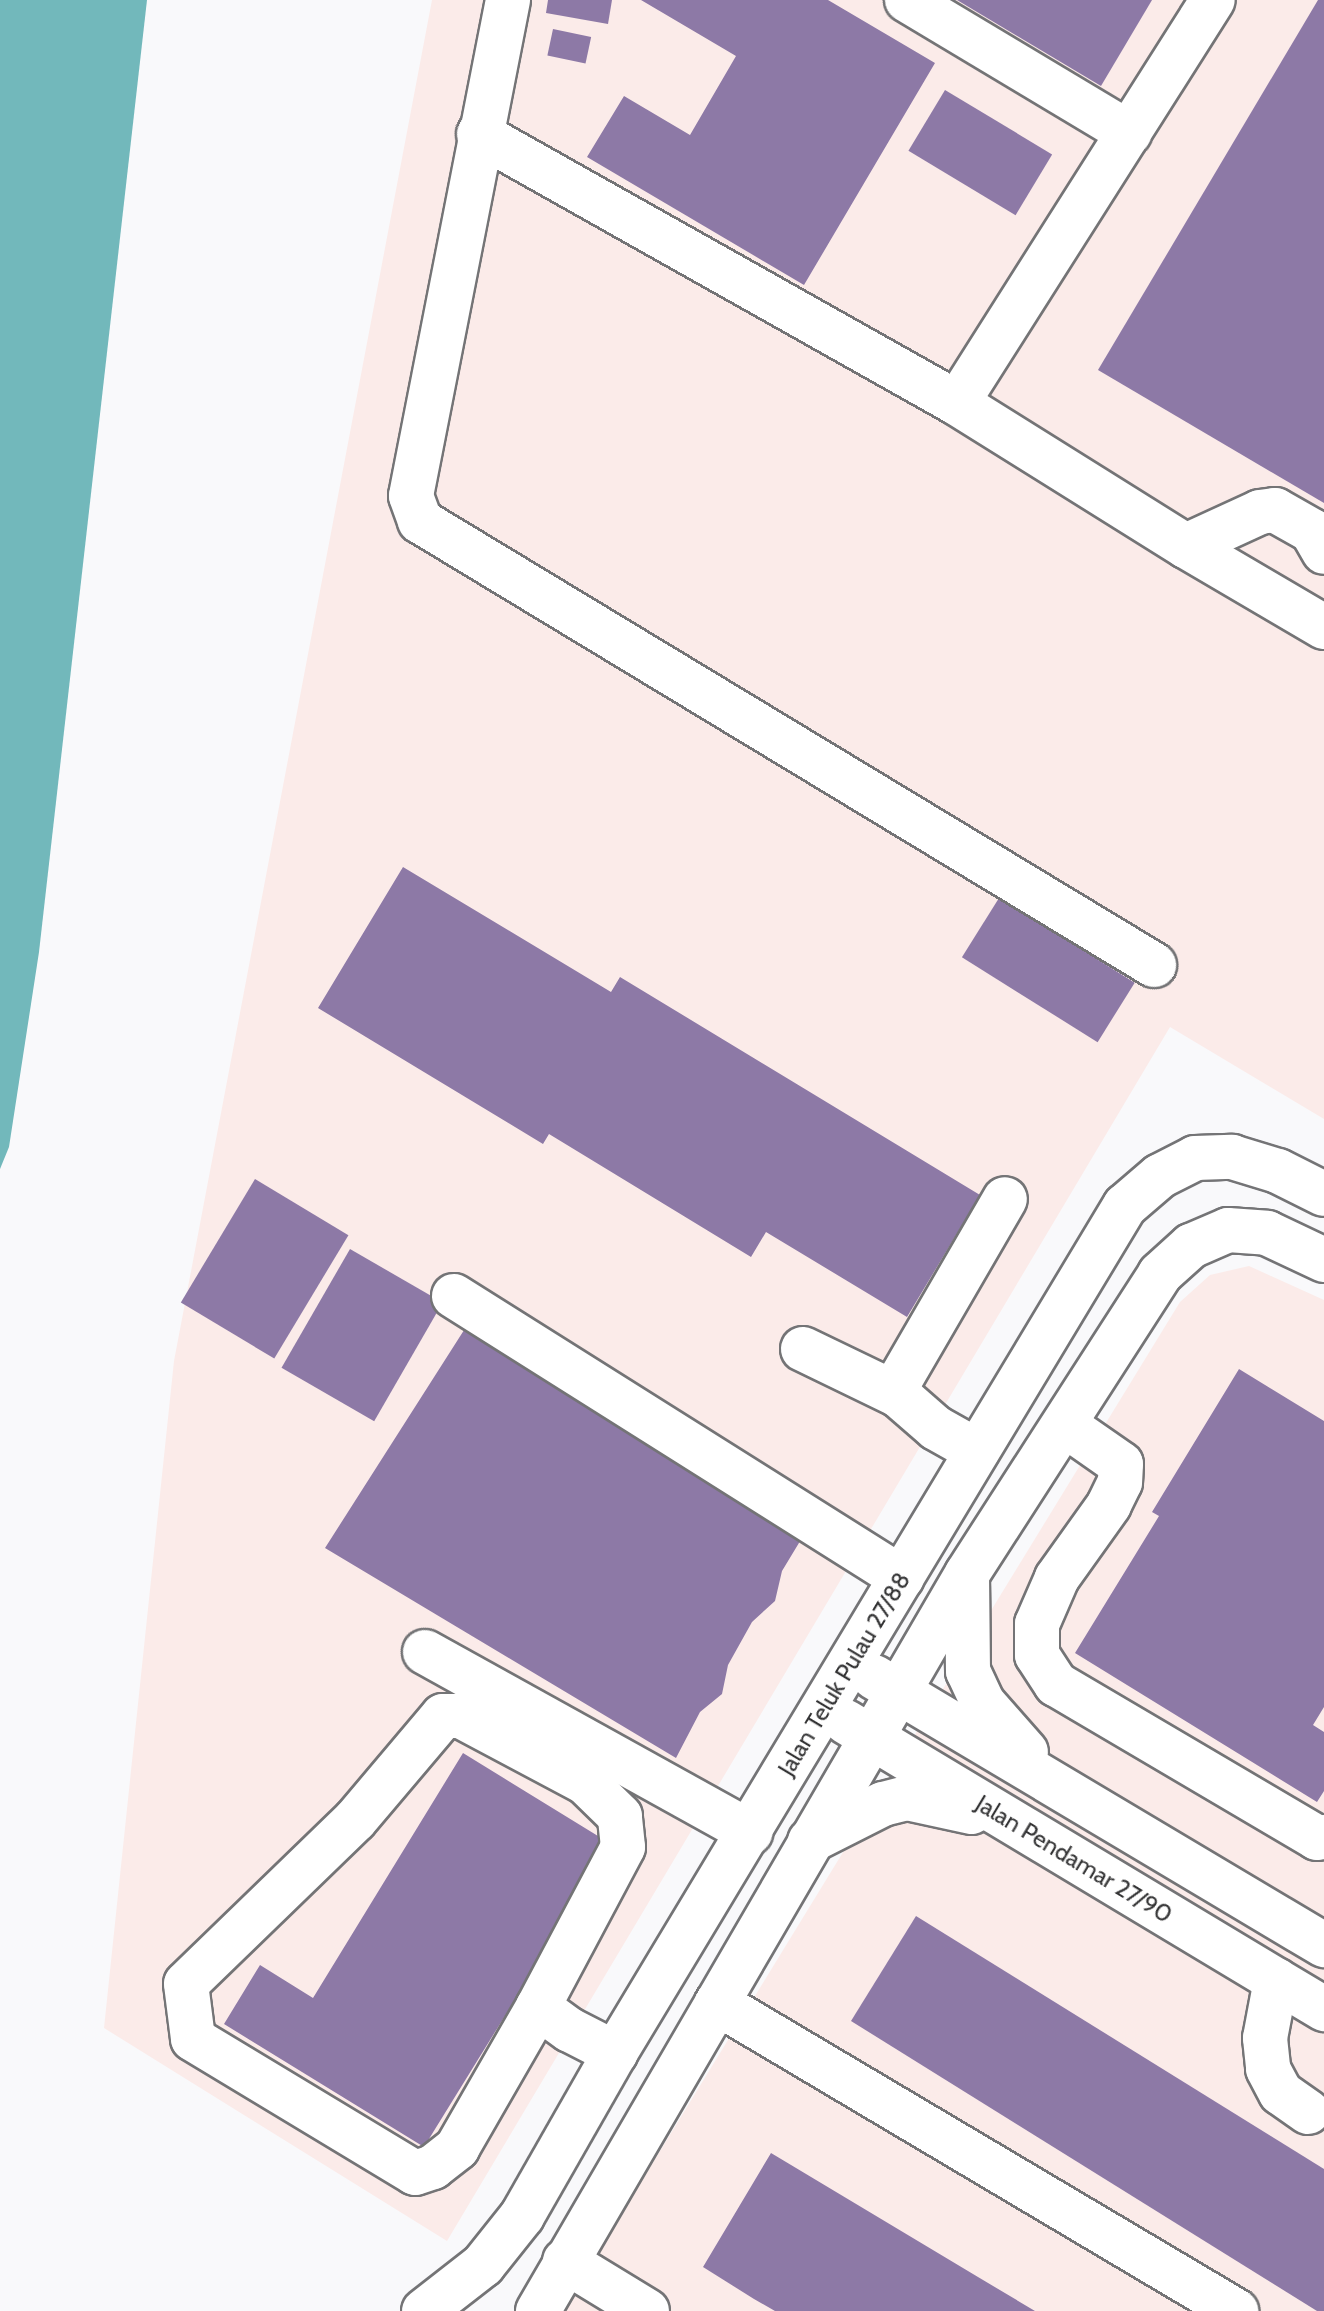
<!DOCTYPE html>
<style>
body{margin:0}
#map{position:relative;width:1324px;height:2311px;overflow:hidden;background:#f9f9fb;font-family:Cabin,sans-serif}
div>[style]{position:absolute}
.industrial>*{inset:0;background:#fbebe9}
.water>*{inset:0;background:#72b8bb}
.building>*{inset:0;background:#8d79a6;transform-origin:0 0}
.roads{filter:drop-shadow(2px 0 #747476) drop-shadow(-2px 0 #747476) drop-shadow(0 2px #747476) drop-shadow(0 -2px #747476)}
.minor>*{height:44px;margin:-22px;padding:0 22px;transform-origin:22px;border-radius:22px;background:#fff}
span{translate:-50% -50%;white-space:nowrap;text-align:center;line-height:1.15;-webkit-text-stroke:6px #fff;paint-order:stroke}
.street-label{font-size:24px;color:#343435}
</style>
<div id="map">
<div class="industrial">
<div style="clip-path:polygon(432px 0,1324px 0,1324px 1119px,1170px 1027px,447px 2241px,104px 2028px,174px 1361px)"></div>
<div style="clip-path:polygon(1249px 1266px,1324px 1300px,1324px 2311px,562px 2311px,1180px 1302px,1210px 1275px)"></div>
</div>
<div class="water">
<div style="clip-path:polygon(0 0,147px 0,39px 952px,9px 1147px,0 1169px)"></div>
</div>
<div class="building">
<div style="clip-path:polygon(548px 0,612px 0,608px 24px,546px 13px)"></div>
<div style="clip-path:polygon(641px 0,828px 0,935px 63px,804px 285px,587px 157px,624px 96px,690px 135px,736px 56px)"></div>
<div style="clip-path:polygon(957px 0,1152px 0,1101px 86px)"></div>
<div style="clip-path:polygon(1318px 0,1324px 0,1324px 503px,1098px 370px)"></div>
<div style="left:553px;top:29px;width:39px;height:27px;rotate:12deg"></div>
<div style="left:945px;top:90px;width:125px;height:71px;rotate:31deg"></div>
<div style="clip-path:polygon(403px 867px,611px 992px,620px 977px,980px 1195px,907px 1317px,766px 1232px,751px 1257px,549px 1134px,543px 1144px,318px 1008px)"></div>
<div style="left:999px;top:898px;width:160px;height:70px;rotate:32deg"></div>
<div style="left:255px;top:1179px;width:109px;height:144px;rotate:31deg"></div>
<div style="left:350px;top:1249px;width:107px;height:137px;rotate:30deg"></div>
<div style="clip-path:polygon(466px 1327px,808px 1528px,782px 1571px,775px 1601px,752px 1622px,728px 1665px,722px 1694px,700px 1712px,676px 1758px,325px 1548px)"></div>
<div style="clip-path:polygon(1239px 1369px,1324px 1421px,1324px 1707px,1313px 1725px,1324px 1732px,1324px 1791px,1317px 1802px,1075px 1653px,1159px 1516px,1152px 1512px)"></div>
<div style="clip-path:polygon(463px 1753px,611px 1844px,424px 2147px,224px 2024px,260px 1965px,313px 1998px)"></div>
<div style="clip-path:polygon(916px 1916px,1324px 2169px,1324px 2311px,1317px 2311px,851px 2021px)"></div>
<div style="clip-path:polygon(771px 2153px,978px 2277px,1035px 2311px,775px 2311px,754px 2299px,703px 2267px)"></div>
</div>
<div class="roads">
<div class="minor">
<div style="left:508px;top:0;width:505px;rotate:101.07deg"></div>
<div style="left:411px;top:496px;width:27px;rotate:70deg"></div>
<div style="left:420px;top:521px;width:858px;rotate:31.17deg"></div>
<div style="left:907px;top:0;width:259px;rotate:30.9deg"></div>
<div style="left:479px;top:134px;width:548px;rotate:29.37deg"></div>
<div style="left:957px;top:403px;width:270px;rotate:32deg"></div>
<div style="left:1186px;top:546px;width:160px;rotate:30.4deg"></div>
<div style="left:957px;top:403px;width:477px;rotate:-57.6deg"></div>
<div style="left:1186px;top:546px;width:81px;rotate:-24.7deg"></div>
<div style="left:1260px;top:512px;width:15px;rotate:-8deg"></div>
<div style="left:1275px;top:510px;width:43px;rotate:29.6deg"></div>
<div style="left:1312px;top:531px;width:24px;rotate:60deg"></div>
<div style="left:454px;top:1296px;width:529px;rotate:32.19deg"></div>
<div style="left:803px;top:1349px;width:106px;rotate:25.8deg"></div>
<div style="left:1065px;top:1425px;width:68px;rotate:34.9deg"></div>
<div style="left:1121px;top:1464px;width:18px;rotate:93deg"></div>
<div style="left:1120px;top:1482px;width:25px;rotate:116deg"></div>
<div style="left:1109px;top:1505px;width:90px;rotate:125.5deg"></div>
<div style="left:1057px;top:1578px;width:50px;rotate:113.5deg"></div>
<div style="left:1037px;top:1624px;width:31px;rotate:90deg"></div>
<div style="left:1037px;top:1655px;width:35px;rotate:57deg"></div>
<div style="left:1056px;top:1684px;width:303px;rotate:30.5deg"></div>
<div style="left:1317px;top:1838px;width:7px;rotate:-8deg"></div>
<div style="left:977px;top:1451px;width:47px;rotate:-150.7deg"></div>
<div style="left:936px;top:1428px;width:50px;rotate:-139deg"></div>
<div style="left:898px;top:1395px;width:15px;rotate:-82deg"></div>
<div style="left:900px;top:1380px;width:209px;rotate:-59.9deg"></div>
<div style="left:967px;top:1576px;width:95px;rotate:89.4deg"></div>
<div style="left:968px;top:1671px;width:35px;rotate:65deg"></div>
<div style="left:983px;top:1703px;width:65px;rotate:48.7deg"></div>
<div style="left:425px;top:1652px;width:372px;rotate:29deg"></div>
<div style="left:874px;top:1677px;width:524px;rotate:30.78deg"></div>
<div style="left:846px;top:1722px;width:558px;rotate:30.98deg"></div>
<div style="left:810px;top:1841px;width:82px;rotate:-26.9deg"></div>
<div style="left:883px;top:1804px;width:25px;rotate:-14deg"></div>
<div style="left:907px;top:1798px;width:66px;rotate:12.3deg"></div>
<div style="left:1276px;top:1980px;width:59px;rotate:100.7deg"></div>
<div style="left:1265px;top:2038px;width:31px;rotate:84deg"></div>
<div style="left:1268px;top:2069px;width:27px;rotate:62deg"></div>
<div style="left:1281px;top:2093px;width:33px;rotate:35deg"></div>
<div style="left:717px;top:2003px;width:604px;rotate:30.69deg"></div>
<div style="left:538px;top:2007px;width:181px;rotate:-62deg"></div>
<div style="left:623px;top:1847px;width:31px;rotate:-96deg"></div>
<div style="left:620px;top:1816px;width:49px;rotate:-135.8deg"></div>
<div style="left:585px;top:1782px;width:140px;rotate:-152deg"></div>
<div style="left:461px;top:1716px;width:18px;rotate:180deg"></div>
<div style="left:443px;top:1716px;width:136px;rotate:130.2deg"></div>
<div style="left:355px;top:1820px;width:235px;rotate:135.9deg"></div>
<div style="left:186px;top:1984px;width:55px;rotate:82.7deg"></div>
<div style="left:193px;top:2039px;width:259px;rotate:31.1deg"></div>
<div style="left:415px;top:2173px;width:19px;rotate:-18deg"></div>
<div style="left:433px;top:2167px;width:31px;rotate:-38deg"></div>
<div style="left:457px;top:2148px;width:163px;rotate:-60.1deg"></div>
<div style="left:538px;top:2007px;width:39px;rotate:36deg"></div>
<div style="left:570px;top:2030px;width:51px;rotate:27.1deg"></div>
<div style="left:565px;top:2261px;width:96px;rotate:31.4deg"></div>
<div style="left:424px;top:2311px;width:75px;rotate:-37.9deg"></div>
<div style="left:483px;top:2265px;width:63px;rotate:-51.5deg"></div>
<div style="left:522px;top:2216px;width:188px;rotate:-60.3deg"></div>
<div style="left:615px;top:2053px;width:989px;rotate:-58.95deg"></div>
<div style="left:1125px;top:1206px;width:46px;rotate:-40.6deg"></div>
<div style="left:1160px;top:1176px;width:39px;rotate:-27deg"></div>
<div style="left:1195px;top:1158px;width:37px;rotate:-2deg"></div>
<div style="left:1232px;top:1157px;width:48px;rotate:16.9deg"></div>
<div style="left:1278px;top:1171px;width:51px;rotate:26.6deg"></div>
<div style="left:538px;top:2311px;width:853px;rotate:-59.8deg"></div>
<div style="left:967px;top:1574px;width:357px;rotate:-57.2deg"></div>
<div style="left:1160px;top:1274px;width:42px;rotate:-42.1deg"></div>
<div style="left:1191px;top:1246px;width:40px;rotate:-23.4deg"></div>
<div style="left:1228px;top:1230px;width:39px;rotate:4deg"></div>
<div style="left:1267px;top:1233px;width:63px;rotate:25.3deg"></div>
</div>
</div>
<div class="street-label">
<span style="left:844px;top:1674px;rotate:-59deg">Jalan Teluk Pulau 27/88</span>
<span style="left:1074px;top:1859px;rotate:31deg">Jalan Pendamar 27/90</span>
</div>
</div>
